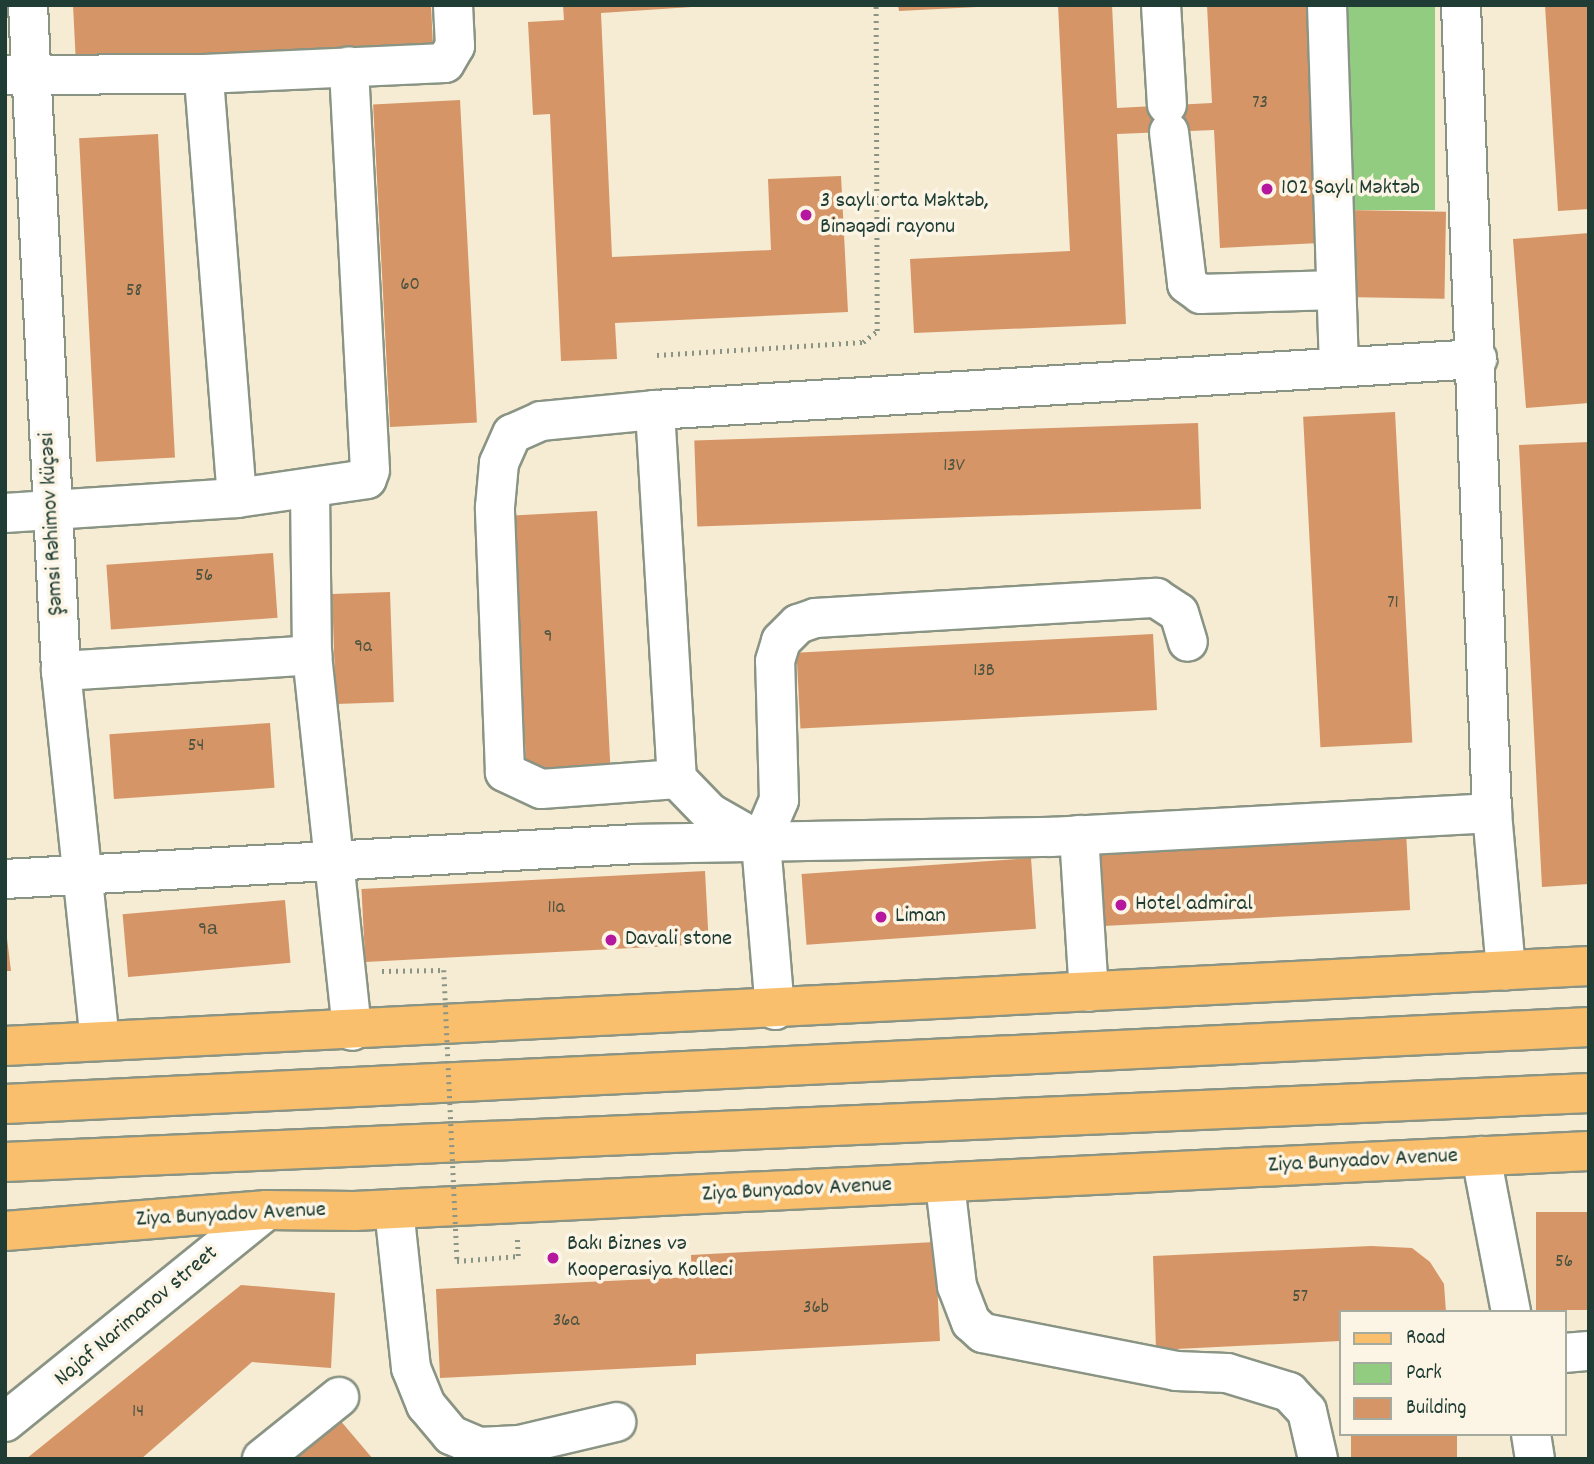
<!DOCTYPE html>
<meta charset="utf-8">
<style>
body{margin:0}
#map{position:relative;width:1594px;height:1464px;overflow:hidden;background:#f6ebd3;font-family:Dekko,sans-serif}
div>[style]{position:absolute}
.green>*{inset:0;background:#92cc80;transform-origin:0 0}
.building>*{inset:0;background:#d59566;transform-origin:0 0}
.path>*{height:4.5px;margin-top:-2.25px;transform-origin:0;background:repeating-linear-gradient(90deg,#8a9484 0 2px,transparent 0 7px)}
.roads{filter:drop-shadow(2px 0 #8a9484) drop-shadow(-2px 0 #8a9484) drop-shadow(0 2px #8a9484) drop-shadow(0 -2px #8a9484)}
.minor>*{height:38px;margin:-19px;padding:0 19px;transform-origin:19px;border-radius:19px;background:#fff}
.major>*{height:38px;margin:-19px;padding:0 19px;transform-origin:19px;border-radius:19px;background:#f9bf6d}
.path-bridge>*{height:4.5px;margin-top:-2.25px;transform-origin:0;background:repeating-linear-gradient(90deg,#8a9484 0 2px,transparent 0 7px)}
.dots>*{width:19px;height:19px;translate:-50% -50%;box-sizing:border-box;border:4px solid #fcf5e5;border-radius:50%}
span{translate:-50% -50%;white-space:nowrap;text-align:center;line-height:1.15;-webkit-text-stroke:7px #fcf5e5;paint-order:stroke}
.number-label{font-size:19px;color:#4c5340}
.number-label span{-webkit-text-stroke-width:0}
.poi-label{font-size:23px;color:#1f3d34}
.left{translate:0 -50%;text-align:left}
.street-label{font-size:23px;color:#1f3d34}
.frame{position:absolute;inset:0;border:7px solid #1f3d34;pointer-events:none}
.legend{position:absolute;left:1339px;top:1310px;width:228px;height:126px;box-sizing:border-box;background:#fcf5e5;border:2px solid #a4ab9e;margin:0;padding:9px 12px;list-style:none;font-size:21px;color:#1f3d34}
.legend li{display:flex;align-items:center;gap:14px;height:35px}
.legend b{width:35px;border:2px solid #a4ab9e}
</style>
<div id="map">
<div class="green">
<div style="left:1337px;top:5px;width:98px;height:205px"></div>
</div>
<div class="building">
<div style="clip-path:polygon(73px 5px,431px 5px,433px 46px,76px 64px)"></div>
<div style="clip-path:polygon(563px 5px,722px 5px,601px 13px,612px 257px,771px 250px,768px 179px,841px 176px,848px 312px,615px 323px,617px 359px,561px 361px,550px 114px,533px 115px,528px 22px,564px 20px)"></div>
<div style="clip-path:polygon(898px 5px,977px 5px,977px 7px,899px 11px)"></div>
<div style="clip-path:polygon(1058px 5px,1112px 5px,1117px 108px,1212px 103px,1207px 5px,1307px 5px,1319px 243px,1220px 248px,1214px 130px,1117px 134px,1126px 324px,914px 333px,910px 259px,1070px 251px)"></div>
<div style="clip-path:polygon(1545px 5px,1589px 5px,1589px 209px,1558px 211px)"></div>
<div style="left:460px;top:100px;width:323px;height:87px;rotate:87deg"></div>
<div style="left:158px;top:134px;width:324px;height:79px;rotate:87deg"></div>
<div style="left:1346px;top:210px;width:100px;height:87px;rotate:1deg"></div>
<div style="clip-path:polygon(1589px 233px,1589px 403px,1526px 408px,1513px 239px)"></div>
<div style="left:1395px;top:412px;width:331px;height:92px;rotate:87deg"></div>
<div style="left:1198px;top:423px;width:86px;height:504px;rotate:88deg"></div>
<div style="clip-path:polygon(1589px 442px,1589px 884px,1542px 887px,1519px 445px)"></div>
<div style="left:597px;top:511px;width:259px;height:84px;rotate:87deg"></div>
<div style="left:273px;top:553px;width:65px;height:167px;rotate:86deg"></div>
<div style="left:390px;top:592px;width:110px;height:58px;rotate:88deg"></div>
<div style="left:1153px;top:634px;width:76px;height:357px;rotate:87deg"></div>
<div style="left:270px;top:723px;width:65px;height:161px;rotate:86deg"></div>
<div style="left:1406px;top:831px;width:79px;height:317px;rotate:87deg"></div>
<div style="left:1031px;top:858px;width:71px;height:230px;rotate:86deg"></div>
<div style="left:705px;top:871px;width:73px;height:344px;rotate:87deg"></div>
<div style="left:285px;top:900px;width:63px;height:163px;rotate:85deg"></div>
<div style="clip-path:polygon(5px 922px,11px 971px,5px 971px)"></div>
<div style="left:1589px;top:1212px;width:98px;height:53px;rotate:90deg"></div>
<div style="clip-path:polygon(935px 1242px,940px 1341px,696px 1354px,696px 1365px,440px 1378px,436px 1289px,692px 1277px,691px 1255px)"></div>
<div style="clip-path:polygon(1371px 1246px,1412px 1248px,1430px 1262px,1444px 1284px,1446px 1312px,1340px 1312px,1340px 1341px,1156px 1350px,1153px 1256px)"></div>
<div style="clip-path:polygon(241px 1285px,335px 1293px,331px 1368px,252px 1362px,141px 1459px,26px 1459px)"></div>
<div style="clip-path:polygon(339px 1419px,373px 1459px,294px 1459px)"></div>
<div style="left:1351px;top:1434px;width:106px;height:25px"></div>
</div>
<div class="path">
<div style="left:657px;top:355px;width:206px;rotate:-3.6deg"></div>
<div style="left:863px;top:342px;width:18px;rotate:-38deg"></div>
<div style="left:877px;top:331px;width:326px;rotate:-90.2deg"></div>
<div style="left:382px;top:971px;width:62px;rotate:-0.9deg"></div>
<div style="left:457px;top:1261px;width:61px;rotate:-4.7deg"></div>
<div style="left:518px;top:1256px;width:18px;rotate:-93deg"></div>
</div>
<div class="roads">
<div class="minor">
<div style="left:28px;top:5px;width:667px;rotate:87.16deg"></div>
<div style="left:61px;top:671px;width:372px;rotate:84deg"></div>
<div style="left:1161px;top:5px;width:100px;rotate:86.6deg"></div>
<div style="left:1327px;top:5px;width:362px;rotate:88.1deg"></div>
<div style="left:1461px;top:5px;width:809px;rotate:87.8deg"></div>
<div style="left:1492px;top:813px;width:158px;rotate:84.9deg"></div>
<div style="left:5px;top:75px;width:199px;rotate:-0.3deg"></div>
<div style="left:1169px;top:132px;width:153px;rotate:83.2deg"></div>
<div style="left:1187px;top:284px;width:17px;rotate:36deg"></div>
<div style="left:1201px;top:294px;width:134px;rotate:-1.7deg"></div>
<div style="left:655px;top:410px;width:370px;rotate:86.6deg"></div>
<div style="left:677px;top:779px;width:47px;rotate:45.9deg"></div>
<div style="left:710px;top:813px;width:56px;rotate:29.7deg"></div>
<div style="left:310px;top:491px;width:164px;rotate:89.3deg"></div>
<div style="left:312px;top:655px;width:378px;rotate:83.9deg"></div>
<div style="left:237px;top:498px;width:131px;rotate:-8.3deg"></div>
<div style="left:367px;top:479px;width:9px;rotate:-72deg"></div>
<div style="left:370px;top:470px;width:404px;rotate:-93deg"></div>
<div style="left:5px;top:513px;width:232px;rotate:-3.7deg"></div>
<div style="left:237px;top:498px;width:425px;rotate:-94.5deg"></div>
<div style="left:204px;top:74px;width:241px;rotate:-2.6deg"></div>
<div style="left:445px;top:63px;width:20px;rotate:-60deg"></div>
<div style="left:455px;top:46px;width:41px;rotate:-92.8deg"></div>
<div style="left:61px;top:671px;width:252px;rotate:-3.6deg"></div>
<div style="left:677px;top:779px;width:136px;rotate:175.8deg"></div>
<div style="left:541px;top:789px;width:40px;rotate:-155deg"></div>
<div style="left:505px;top:772px;width:265px;rotate:-92.2deg"></div>
<div style="left:495px;top:507px;width:44px;rotate:-84.8deg"></div>
<div style="left:499px;top:463px;width:32px;rotate:-66deg"></div>
<div style="left:512px;top:434px;width:32px;rotate:-24deg"></div>
<div style="left:541px;top:421px;width:115px;rotate:-5.5deg"></div>
<div style="left:655px;top:410px;width:824px;rotate:-3.55deg"></div>
<div style="left:1079px;top:835px;width:157px;rotate:86.4deg"></div>
<div style="left:5px;top:879px;width:632px;rotate:-3.17deg"></div>
<div style="left:636px;top:844px;width:415px;rotate:-1deg"></div>
<div style="left:1051px;top:837px;width:442px;rotate:-3.1deg"></div>
<div style="left:775px;top:1010px;width:169px;rotate:-94.8deg"></div>
<div style="left:761px;top:842px;width:46px;rotate:-66.8deg"></div>
<div style="left:779px;top:800px;width:139px;rotate:-91.6deg"></div>
<div style="left:775px;top:661px;width:21px;rotate:-73deg"></div>
<div style="left:781px;top:641px;width:24px;rotate:-45deg"></div>
<div style="left:798px;top:624px;width:18px;rotate:-19deg"></div>
<div style="left:815px;top:618px;width:342px;rotate:-3.4deg"></div>
<div style="left:1156px;top:598px;width:27px;rotate:33deg"></div>
<div style="left:1179px;top:613px;width:30px;rotate:73deg"></div>
<div style="left:1481px;top:1156px;width:159px;rotate:79.1deg"></div>
<div style="left:945px;top:1184px;width:103px;rotate:83.3deg"></div>
<div style="left:957px;top:1286px;width:39px;rotate:69deg"></div>
<div style="left:971px;top:1322px;width:16px;rotate:43deg"></div>
<div style="left:983px;top:1333px;width:197px;rotate:11.1deg"></div>
<div style="left:1176px;top:1371px;width:51px;rotate:2.2deg"></div>
<div style="left:1227px;top:1373px;width:65px;rotate:17deg"></div>
<div style="left:1289px;top:1392px;width:26px;rotate:47deg"></div>
<div style="left:1307px;top:1411px;width:49px;rotate:77.1deg"></div>
<div style="left:394px;top:1209px;width:160px;rotate:83.9deg"></div>
<div style="left:411px;top:1368px;width:40px;rotate:68deg"></div>
<div style="left:426px;top:1405px;width:39px;rotate:50deg"></div>
<div style="left:451px;top:1435px;width:30px;rotate:23deg"></div>
<div style="left:479px;top:1447px;width:40px;rotate:-2.9deg"></div>
<div style="left:519px;top:1445px;width:100px;rotate:-13.3deg"></div>
<div style="left:1564px;top:1353px;width:25px;rotate:-5deg"></div>
<div style="left:5px;top:1422px;width:337px;rotate:-39deg"></div>
<div style="left:1531px;top:1434px;width:25px;rotate:81deg"></div>
<div style="left:262px;top:1459px;width:99px;rotate:-38.8deg"></div>
</div>
<div class="major">
<div style="left:5px;top:1046px;width:1586px;rotate:-2.89deg"></div>
<div style="left:5px;top:1104px;width:1586px;rotate:-2.78deg"></div>
<div style="left:5px;top:1162px;width:1586px;rotate:-2.49deg"></div>
<div style="left:5px;top:1231px;width:263px;rotate:-4.6deg"></div>
<div style="left:267px;top:1210px;width:87px;rotate:0.7deg"></div>
<div style="left:354px;top:1211px;width:1236px;rotate:-2.78deg"></div>
</div>
</div>
<div class="path-bridge">
<div style="left:444px;top:970px;width:291px;rotate:87.4deg"></div>
</div>
<div class="dots">
<div style="left:1267px;top:189px;background:#b5179e"></div>
<div style="left:806px;top:215px;background:#b5179e"></div>
<div style="left:1121px;top:905px;background:#b5179e"></div>
<div style="left:881px;top:917px;background:#b5179e"></div>
<div style="left:611px;top:940px;background:#b5179e"></div>
<div style="left:553px;top:1258px;background:#b5179e"></div>
</div>
<div class="number-label">
<span style="left:1260px;top:104px">73</span>
<span style="left:410px;top:286px">60</span>
<span style="left:134px;top:292px">58</span>
<span style="left:954px;top:467px">13V</span>
<span style="left:204px;top:577px">56</span>
<span style="left:1393px;top:604px">71</span>
<span style="left:548px;top:638px">9</span>
<span style="left:363px;top:648px">9a</span>
<span style="left:984px;top:672px">13B</span>
<span style="left:196px;top:747px">54</span>
<span style="left:556px;top:909px">11a</span>
<span style="left:208px;top:931px">9а</span>
<span style="left:1564px;top:1263px">56</span>
<span style="left:1300px;top:1298px">57</span>
<span style="left:816px;top:1309px">36b</span>
<span style="left:566px;top:1322px">36a</span>
<span style="left:138px;top:1413px">14</span>
</div>
<div class="poi-label">
<span class="left" style="left:1281px;top:189px">102 Saylı Məktəb</span>
<span class="left" style="left:820px;top:215px">3 saylı orta Məktəb,<br>Binəqədi rayonu</span>
<span class="left" style="left:1135px;top:905px">Hotel admiral</span>
<span class="left" style="left:895px;top:917px">Liman</span>
<span class="left" style="left:625px;top:940px">Davali stone</span>
<span class="left" style="left:567px;top:1258px">Bakı Biznes və<br>Kooperasiya Kolleci</span>
</div>
<div class="street-label">
<span style="left:53px;top:524px;rotate:-93deg">Şəmsi Rəhimov küçəsi</span>
<span style="left:1363px;top:1162px;rotate:-3deg">Ziya Bunyadov Avenue</span>
<span style="left:797px;top:1191px;rotate:-3deg">Ziya Bunyadov Avenue</span>
<span style="left:231px;top:1216px;rotate:-3deg">Ziya Bunyadov Avenue</span>
<span style="left:137px;top:1317px;rotate:-40deg">Najaf Narimanov street</span>
</div>
<div class="frame"></div>
<ul class="legend">
<li><b style="height:9px;background:#f9bf6d"></b>Road</li>
<li><b style="height:19px;background:#92cc80"></b>Park</li>
<li><b style="height:19px;background:#d59566"></b>Building</li>
</ul>
</div>
